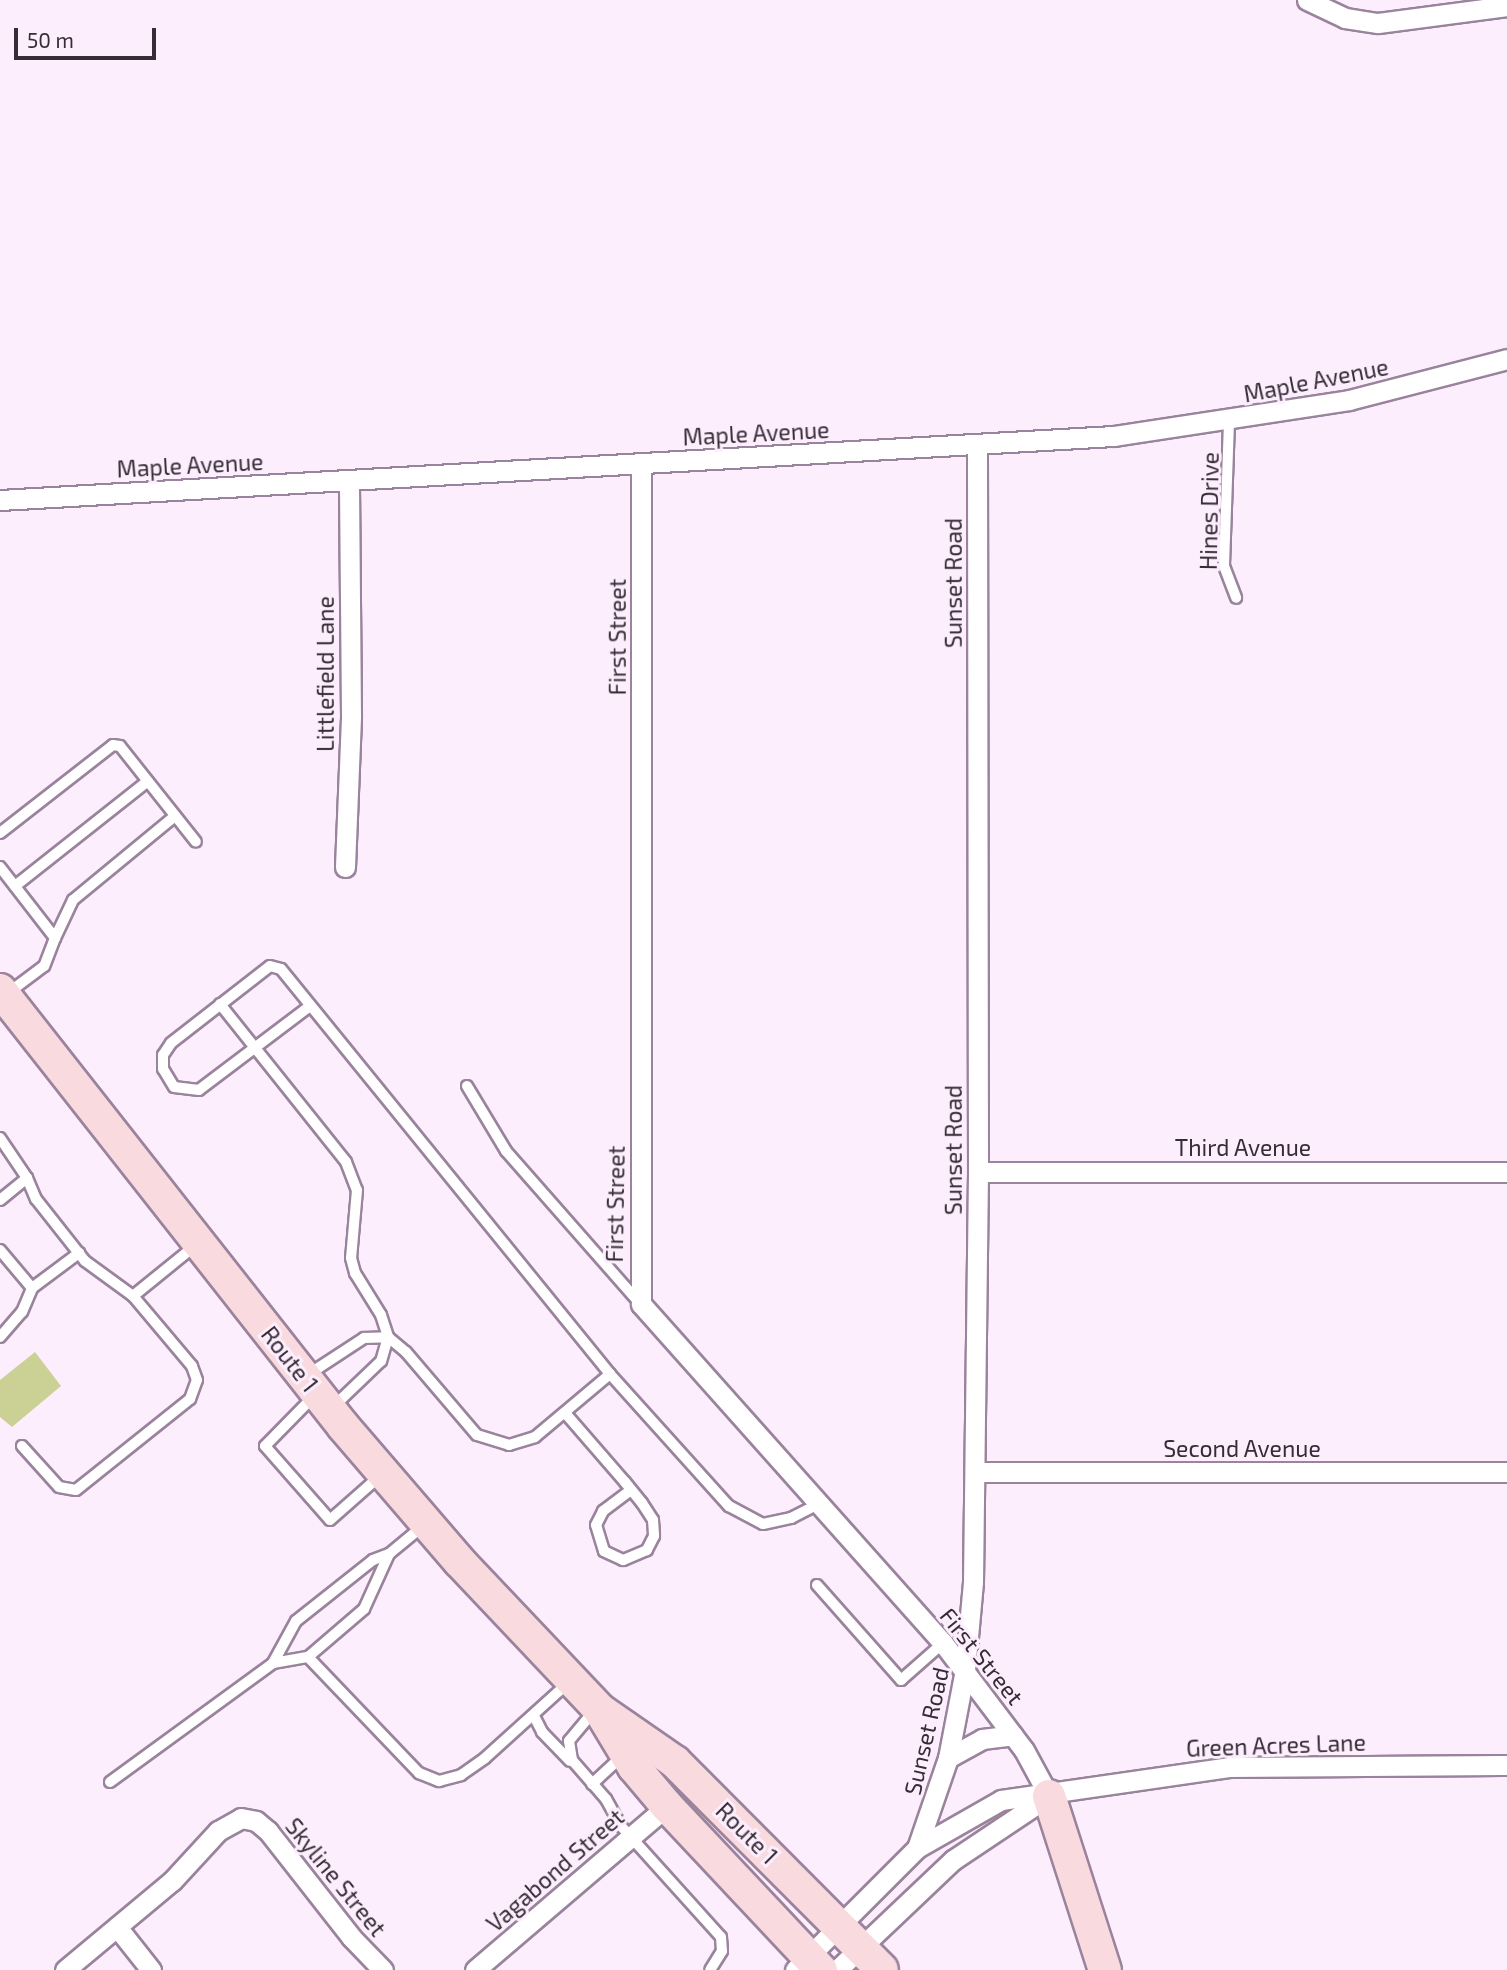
<!DOCTYPE html>
<style>
body{margin:0}
#map{position:relative;width:1507px;height:1970px;overflow:hidden;background:#fdeefe;font-family:"Exo 2",sans-serif}
div>[style]{position:absolute}
.green>*{inset:0;background:#cbd094}
.roads{filter:drop-shadow(2px 0 #9a839c) drop-shadow(-2px 0 #9a839c) drop-shadow(0 2px #9a839c) drop-shadow(0 -2px #9a839c)}
.lane>*{height:10px;margin:-5px;padding:0 5px;transform-origin:5px;border-radius:5px;background:#fff}
.street>*{height:19px;margin:-9.5px;padding:0 9.5px;transform-origin:9.5px;border-radius:9.5px;background:#fff}
.primary>*{height:32px;margin:-16px;padding:0 16px;transform-origin:16px;border-radius:16px;background:#f8dadf}
span{translate:-50% -50%;white-space:nowrap;text-align:center;line-height:1.15;-webkit-text-stroke:6px #fdeefe;paint-order:stroke}
.street-label{font-size:23px;color:#352c36}
.scale{position:absolute;left:14px;top:28px;width:142px;height:32px;box-sizing:border-box;border:4px solid #352c36;border-top:0;padding-left:9px;font-size:21px;line-height:24px;white-space:nowrap;color:#352c36;-webkit-text-stroke:5px #fdeefe;paint-order:stroke}
</style>
<div id="map">
<div class="green">
<div style="clip-path:polygon(35px 1352px,61px 1386px,12px 1427px,0 1417px,0 1380px)"></div>
</div>
<div class="roads">
<div class="lane">
<div style="left:1229px;top:422px;width:144px;rotate:92deg"></div>
<div style="left:1224px;top:566px;width:34px;rotate:69deg"></div>
<div style="left:0;top:833px;width:143px;rotate:-37.9deg"></div>
<div style="left:113px;top:745px;width:7px;rotate:8deg"></div>
<div style="left:120px;top:746px;width:122px;rotate:51.6deg"></div>
<div style="left:0;top:867px;width:90px;rotate:52.2deg"></div>
<div style="left:55px;top:938px;width:30px;rotate:111deg"></div>
<div style="left:44px;top:966px;width:45px;rotate:143.1deg"></div>
<div style="left:15px;top:886px;width:169px;rotate:-38.3deg"></div>
<div style="left:55px;top:938px;width:42px;rotate:-64.7deg"></div>
<div style="left:73px;top:900px;width:132px;rotate:-39.5deg"></div>
<div style="left:220px;top:1004px;width:202px;rotate:51.4deg"></div>
<div style="left:346px;top:1162px;width:30px;rotate:69deg"></div>
<div style="left:357px;top:1190px;width:68px;rotate:95deg"></div>
<div style="left:351px;top:1258px;width:16px;rotate:75deg"></div>
<div style="left:355px;top:1273px;width:49px;rotate:58.2deg"></div>
<div style="left:381px;top:1315px;width:23px;rotate:72deg"></div>
<div style="left:388px;top:1337px;width:23px;rotate:40deg"></div>
<div style="left:406px;top:1352px;width:109px;rotate:49.5deg"></div>
<div style="left:477px;top:1435px;width:34px;rotate:17deg"></div>
<div style="left:509px;top:1445px;width:27px;rotate:-17deg"></div>
<div style="left:535px;top:1437px;width:98px;rotate:-40deg"></div>
<div style="left:310px;top:1006px;width:139px;rotate:142.9deg"></div>
<div style="left:199px;top:1090px;width:25px;rotate:-173deg"></div>
<div style="left:174px;top:1087px;width:21px;rotate:-121deg"></div>
<div style="left:163px;top:1069px;width:14px;rotate:-90deg"></div>
<div style="left:163px;top:1055px;width:14px;rotate:-56deg"></div>
<div style="left:171px;top:1043px;width:125px;rotate:-37.9deg"></div>
<div style="left:270px;top:966px;width:11px;rotate:15deg"></div>
<div style="left:281px;top:969px;width:522px;rotate:50.91deg"></div>
<div style="left:610px;top:1374px;width:178px;rotate:48deg"></div>
<div style="left:729px;top:1506px;width:38px;rotate:28deg"></div>
<div style="left:763px;top:1524px;width:29px;rotate:-12deg"></div>
<div style="left:791px;top:1518px;width:30px;rotate:-27deg"></div>
<div style="left:467px;top:1086px;width:76px;rotate:59deg"></div>
<div style="left:506px;top:1151px;width:200px;rotate:48.7deg"></div>
<div style="left:0;top:1138px;width:48px;rotate:56deg"></div>
<div style="left:0;top:1200px;width:35px;rotate:-39deg"></div>
<div style="left:27px;top:1178px;width:23px;rotate:67deg"></div>
<div style="left:36px;top:1199px;width:79px;rotate:51.7deg"></div>
<div style="left:85px;top:1261px;width:59px;rotate:36.1deg"></div>
<div style="left:133px;top:1296px;width:82px;rotate:-39.1deg"></div>
<div style="left:0;top:1250px;width:50px;rotate:49.9deg"></div>
<div style="left:0;top:1337px;width:33px;rotate:-49deg"></div>
<div style="left:22px;top:1312px;width:26px;rotate:-67deg"></div>
<div style="left:32px;top:1288px;width:59px;rotate:-36.7deg"></div>
<div style="left:309px;top:1374px;width:66px;rotate:-33.2deg"></div>
<div style="left:364px;top:1338px;width:24px;rotate:-2deg"></div>
<div style="left:388px;top:1337px;width:25px;rotate:106deg"></div>
<div style="left:381px;top:1361px;width:66px;rotate:136.2deg"></div>
<div style="left:314px;top:1396px;width:70px;rotate:134.4deg"></div>
<div style="left:265px;top:1446px;width:98px;rotate:48.7deg"></div>
<div style="left:330px;top:1520px;width:68px;rotate:-41.4deg"></div>
<div style="left:566px;top:1414px;width:90px;rotate:49.1deg"></div>
<div style="left:625px;top:1482px;width:27px;rotate:51deg"></div>
<div style="left:642px;top:1503px;width:20px;rotate:57deg"></div>
<div style="left:653px;top:1520px;width:16px;rotate:86deg"></div>
<div style="left:654px;top:1536px;width:16px;rotate:117deg"></div>
<div style="left:647px;top:1550px;width:26px;rotate:157deg"></div>
<div style="left:623px;top:1560px;width:21px;rotate:-155deg"></div>
<div style="left:604px;top:1551px;width:27px;rotate:-107deg"></div>
<div style="left:596px;top:1525px;width:16px;rotate:-63deg"></div>
<div style="left:603px;top:1511px;width:35px;rotate:-37deg"></div>
<div style="left:22px;top:1446px;width:55px;rotate:47.9deg"></div>
<div style="left:59px;top:1487px;width:17px;rotate:10deg"></div>
<div style="left:76px;top:1490px;width:146px;rotate:-38.6deg"></div>
<div style="left:190px;top:1399px;width:20px;rotate:-70deg"></div>
<div style="left:197px;top:1380px;width:15px;rotate:-110deg"></div>
<div style="left:192px;top:1366px;width:92px;rotate:-130.1deg"></div>
<div style="left:817px;top:1585px;width:127px;rotate:48.5deg"></div>
<div style="left:901px;top:1680px;width:56px;rotate:-41.4deg"></div>
<div style="left:308px;top:1657px;width:161px;rotate:46.3deg"></div>
<div style="left:419px;top:1773px;width:22px;rotate:22deg"></div>
<div style="left:439px;top:1781px;width:23px;rotate:-15deg"></div>
<div style="left:461px;top:1775px;width:29px;rotate:-35deg"></div>
<div style="left:485px;top:1758px;width:112px;rotate:-42.1deg"></div>
<div style="left:273px;top:1663px;width:36px;rotate:-10deg"></div>
<div style="left:308px;top:1657px;width:74px;rotate:-40.6deg"></div>
<div style="left:364px;top:1609px;width:60px;rotate:-65.6deg"></div>
<div style="left:389px;top:1554px;width:45px;rotate:-39.6deg"></div>
<div style="left:594px;top:1711px;width:39px;rotate:130deg"></div>
<div style="left:569px;top:1741px;width:19px;rotate:81deg"></div>
<div style="left:572px;top:1760px;width:52px;rotate:48.9deg"></div>
<div style="left:606px;top:1799px;width:31px;rotate:61deg"></div>
<div style="left:621px;top:1826px;width:149px;rotate:48deg"></div>
<div style="left:721px;top:1937px;width:14px;rotate:86deg"></div>
<div style="left:722px;top:1951px;width:22px;rotate:122deg"></div>
<div style="left:534px;top:1716px;width:18px;rotate:63deg"></div>
<div style="left:542px;top:1732px;width:40px;rotate:46deg"></div>
<div style="left:110px;top:1782px;width:202px;rotate:-36.1deg"></div>
<div style="left:273px;top:1663px;width:48px;rotate:-61.3deg"></div>
<div style="left:296px;top:1621px;width:98px;rotate:-38.4deg"></div>
<div style="left:373px;top:1560px;width:17px;rotate:-21deg"></div>
<div style="left:592px;top:1784px;width:41px;rotate:-43deg"></div>
</div>
<div class="street">
<div style="left:1307px;top:0;width:42px;rotate:25.3deg"></div>
<div style="left:1345px;top:18px;width:33px;rotate:9deg"></div>
<div style="left:1378px;top:23px;width:130px;rotate:-7.5deg"></div>
<div style="left:641px;top:464px;width:840px;rotate:90deg"></div>
<div style="left:641px;top:1304px;width:454px;rotate:48.3deg"></div>
<div style="left:943px;top:1643px;width:134px;rotate:52.9deg"></div>
<div style="left:1024px;top:1750px;width:52px;rotate:61.5deg"></div>
<div style="left:0;top:500px;width:1116px;rotate:-3.29deg"></div>
<div style="left:1114px;top:436px;width:238px;rotate:-8.7deg"></div>
<div style="left:1349px;top:400px;width:163px;rotate:-14.5deg"></div>
<div style="left:345px;top:867px;width:152px;rotate:-87.7deg"></div>
<div style="left:351px;top:715px;width:235px;rotate:-90.5deg"></div>
<div style="left:978px;top:1172px;width:529px"></div>
<div style="left:976px;top:1472px;width:531px"></div>
<div style="left:948px;top:1758px;width:39px;rotate:-29deg"></div>
<div style="left:982px;top:1739px;width:31px;rotate:-7deg"></div>
<div style="left:917px;top:1848px;width:95px;rotate:-71deg"></div>
<div style="left:948px;top:1758px;width:90px;rotate:-79.1deg"></div>
<div style="left:965px;top:1670px;width:88px;rotate:-84.8deg"></div>
<div style="left:973px;top:1582px;width:410px;rotate:-89.3deg"></div>
<div style="left:978px;top:1172px;width:727px;rotate:-90.08deg"></div>
<div style="left:117px;top:1927px;width:55px;rotate:51.7deg"></div>
<div style="left:65px;top:1970px;width:139px;rotate:-39.8deg"></div>
<div style="left:172px;top:1881px;width:68px;rotate:-47.4deg"></div>
<div style="left:218px;top:1831px;width:26px;rotate:-29deg"></div>
<div style="left:241px;top:1818px;width:15px;rotate:11deg"></div>
<div style="left:256px;top:1821px;width:16px;rotate:40deg"></div>
<div style="left:268px;top:1831px;width:135px;rotate:51.9deg"></div>
<div style="left:351px;top:1937px;width:46px;rotate:45.9deg"></div>
<div style="left:475px;top:1970px;width:253px;rotate:-40.5deg"></div>
<div style="left:795px;top:1970px;width:173px;rotate:-45deg"></div>
<div style="left:917px;top:1848px;width:97px;rotate:-29.7deg"></div>
<div style="left:1001px;top:1800px;width:230px;rotate:-8.2deg"></div>
<div style="left:1229px;top:1767px;width:278px;rotate:-0.4deg"></div>
<div style="left:837px;top:1970px;width:160px;rotate:-43.5deg"></div>
<div style="left:953px;top:1860px;width:115px;rotate:-33.7deg"></div>
</div>
<div class="primary">
<div style="left:0;top:990px;width:555px;rotate:51.81deg"></div>
<div style="left:343px;top:1426px;width:179px;rotate:49.3deg"></div>
<div style="left:460px;top:1562px;width:204px;rotate:46.6deg"></div>
<div style="left:600px;top:1710px;width:91px;rotate:34.7deg"></div>
<div style="left:675px;top:1762px;width:293px;rotate:45.1deg"></div>
<div style="left:602px;top:1714px;width:62px;rotate:58.9deg"></div>
<div style="left:634px;top:1767px;width:51px;rotate:49.8deg"></div>
<div style="left:667px;top:1806px;width:225px;rotate:46.8deg"></div>
<div style="left:1049px;top:1796px;width:183px;rotate:72.2deg"></div>
</div>
</div>
<div class="street-label">
<span style="left:1316px;top:380px;rotate:-11deg">Maple Avenue</span>
<span style="left:756px;top:433px;rotate:-3deg">Maple Avenue</span>
<span style="left:190px;top:465px;rotate:-3deg">Maple Avenue</span>
<span style="left:1209px;top:511px;rotate:-89deg">Hines Drive</span>
<span style="left:953px;top:583px;rotate:-90deg">Sunset Road</span>
<span style="left:617px;top:637px;rotate:-90deg">First Street</span>
<span style="left:325px;top:674px;rotate:-90deg">Littlefield Lane</span>
<span style="left:1243px;top:1147px">Third Avenue</span>
<span style="left:953px;top:1150px;rotate:-90deg">Sunset Road</span>
<span style="left:615px;top:1204px;rotate:-89deg">First Street</span>
<span style="left:290px;top:1359px;rotate:52deg">Route 1</span>
<span style="left:1242px;top:1448px">Second Avenue</span>
<span style="left:982px;top:1656px;rotate:51deg">First Street</span>
<span style="left:926px;top:1731px;rotate:-77deg">Sunset Road</span>
<span style="left:1276px;top:1745px;rotate:-2deg">Green Acres Lane</span>
<span style="left:747px;top:1833px;rotate:45deg">Route 1</span>
<span style="left:555px;top:1870px;rotate:-41deg">Vagabond Street</span>
<span style="left:336px;top:1877px;rotate:51deg">Skyline Street</span>
</div>
<div class="scale">50 m</div>
</div>
